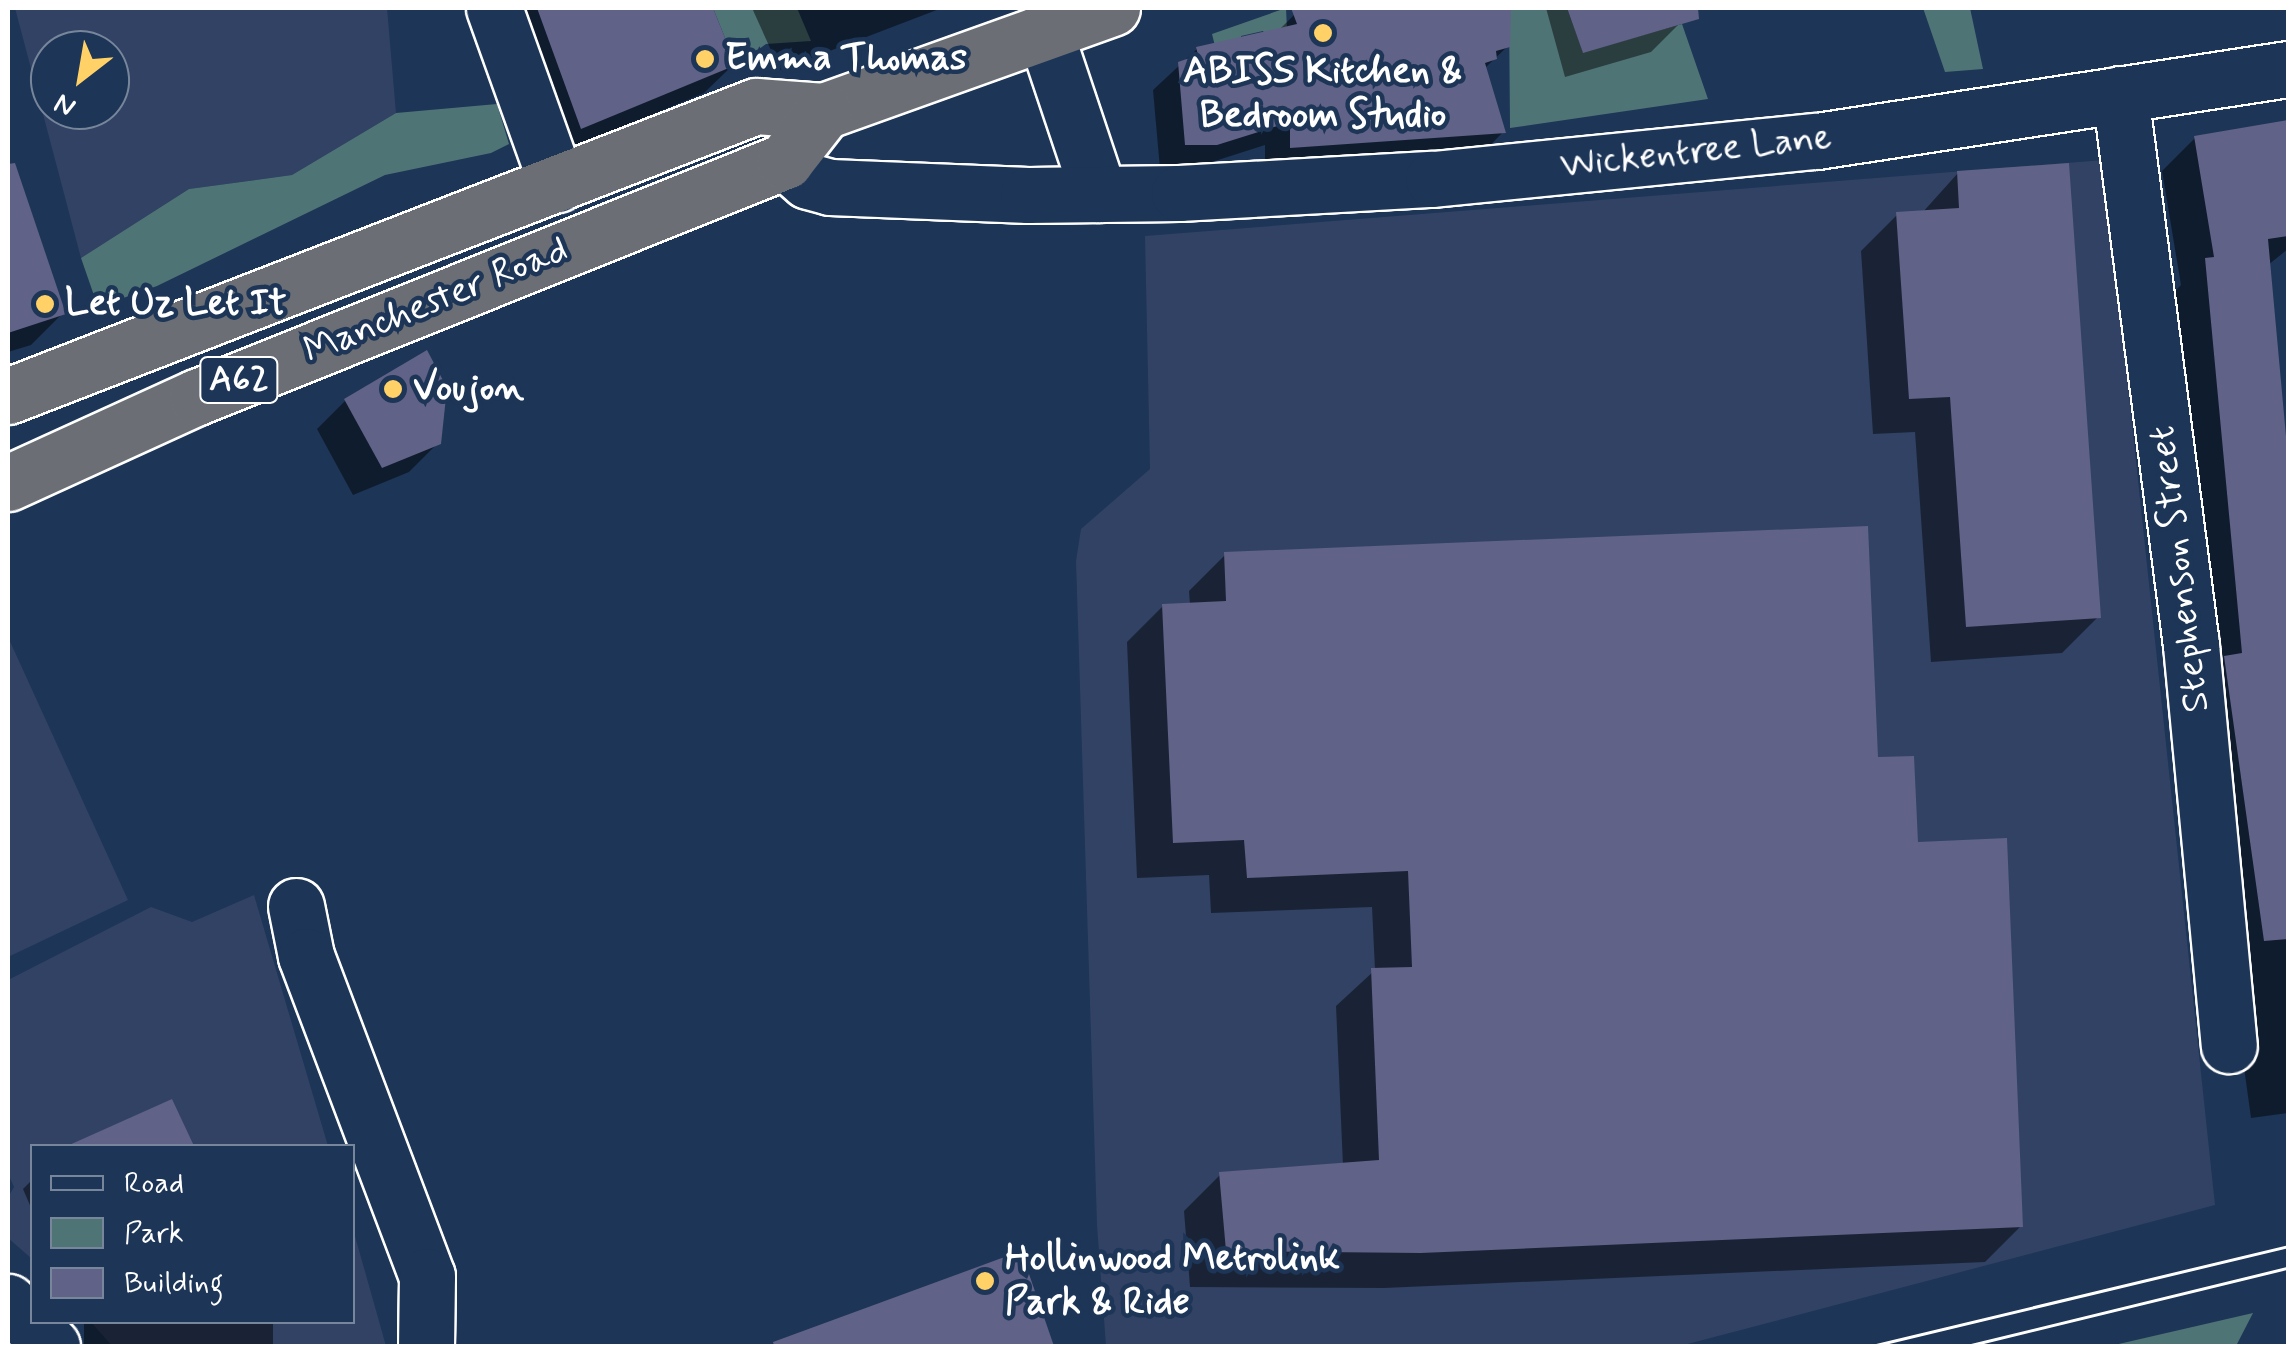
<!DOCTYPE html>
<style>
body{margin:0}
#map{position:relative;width:2296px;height:1354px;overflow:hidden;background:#1d3557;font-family:Mynerve,sans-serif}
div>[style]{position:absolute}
.built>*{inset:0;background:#314265}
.green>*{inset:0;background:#4f7476}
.shadow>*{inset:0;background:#0007;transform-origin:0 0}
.building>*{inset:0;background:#606287}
.roads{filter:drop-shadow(2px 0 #fff) drop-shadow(-2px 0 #fff) drop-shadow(0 2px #fff) drop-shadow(0 -2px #fff)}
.street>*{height:55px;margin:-27.5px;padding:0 27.5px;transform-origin:27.5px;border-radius:27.5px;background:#1d3557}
.highway>*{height:55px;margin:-27.5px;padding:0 27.5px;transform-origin:27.5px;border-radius:27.5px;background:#6b6f75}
.tram>*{height:2.5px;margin:-1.25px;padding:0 1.25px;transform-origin:1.25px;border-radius:1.25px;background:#fff}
.dots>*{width:28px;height:28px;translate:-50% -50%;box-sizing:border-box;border:5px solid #1d3557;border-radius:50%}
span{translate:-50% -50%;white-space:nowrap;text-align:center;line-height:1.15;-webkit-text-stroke:9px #1d3557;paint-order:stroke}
.shield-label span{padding:2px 8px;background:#1d3557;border:2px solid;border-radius:8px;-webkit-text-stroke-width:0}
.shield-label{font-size:35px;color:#fff;font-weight:700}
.poi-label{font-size:38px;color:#fff;font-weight:700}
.left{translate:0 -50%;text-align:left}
.street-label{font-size:38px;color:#fff}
.frame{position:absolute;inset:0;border:10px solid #fff;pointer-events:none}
.legend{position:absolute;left:30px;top:1144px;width:325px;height:180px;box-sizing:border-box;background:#1d3557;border:2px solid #77869a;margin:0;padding:12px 18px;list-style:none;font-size:30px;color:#fff}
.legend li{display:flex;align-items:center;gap:20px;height:50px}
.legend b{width:50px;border:2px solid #77869a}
.north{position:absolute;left:30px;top:30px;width:100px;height:100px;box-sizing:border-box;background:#1d3557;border:2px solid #77869a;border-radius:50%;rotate:211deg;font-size:28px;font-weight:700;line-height:40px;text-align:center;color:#fff}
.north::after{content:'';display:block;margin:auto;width:35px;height:45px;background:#ffd166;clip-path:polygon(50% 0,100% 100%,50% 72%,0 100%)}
</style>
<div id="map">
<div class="built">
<div style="clip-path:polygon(evenodd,15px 8px,387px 8px,396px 113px,292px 175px,189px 189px,81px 258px,15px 8px,50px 50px,110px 50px,110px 110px,50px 110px,50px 50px)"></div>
<div style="clip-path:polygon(2104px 160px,2215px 1205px,1680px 1346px,1106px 1346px,1097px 1225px,1076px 561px,1081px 529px,1150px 469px,1145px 236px)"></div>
<div style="clip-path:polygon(8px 637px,128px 900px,8px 957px)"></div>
<div style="clip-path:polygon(254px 895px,328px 1146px,32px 1146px,32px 1259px,8px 1238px,8px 1197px,14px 1187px,8px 1174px,8px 980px,151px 907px,192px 922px)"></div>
<div style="clip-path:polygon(353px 1229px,386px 1346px,112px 1346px,91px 1322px,352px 1322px)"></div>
</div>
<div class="green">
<div style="clip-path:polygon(713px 8px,797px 8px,811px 41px,766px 44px,736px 65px)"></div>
<div style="clip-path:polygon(1286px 8px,1288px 50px,1277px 52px,1263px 31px,1241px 36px,1241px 43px,1216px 50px,1212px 34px)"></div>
<div style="clip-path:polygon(1509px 8px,1567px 8px,1583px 52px,1682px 24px,1708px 99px,1510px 128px)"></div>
<div style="clip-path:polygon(1923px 8px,1970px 8px,1983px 69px,1945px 72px)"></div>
<div style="clip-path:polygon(497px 104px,509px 144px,491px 153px,385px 175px,157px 286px,98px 307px,81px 258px,189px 189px,292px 175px,396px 113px)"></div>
<div style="clip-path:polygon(2253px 1313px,2236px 1346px,2110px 1346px)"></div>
</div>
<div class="shadow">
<div style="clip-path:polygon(498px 8px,710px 8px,733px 65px,704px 93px,552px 156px)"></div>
<div style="clip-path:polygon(752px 8px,942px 8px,780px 70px)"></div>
<div style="clip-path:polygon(1314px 8px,1505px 8px,1508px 46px,1484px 69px,1503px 132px,1478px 158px,1265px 172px,1265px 145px,1190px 169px,1160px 169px,1153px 90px,1197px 49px,1278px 31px,1294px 15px)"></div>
<div style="clip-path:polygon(1546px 8px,1675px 8px,1680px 23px,1651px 52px,1565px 77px)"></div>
<div style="clip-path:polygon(2288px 122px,2288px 249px,2268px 265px,2288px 484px,2288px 1113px,2251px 1118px,2192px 691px,2173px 293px,2181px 285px,2162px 171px,2195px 138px)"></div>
<div style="clip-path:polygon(1958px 173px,2098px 617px,2062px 653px,1931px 662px,1915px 432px,1873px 434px,1861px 251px,1897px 215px,1922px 213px)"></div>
<div style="clip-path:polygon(19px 183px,63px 313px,31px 345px,8px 352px,8px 186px)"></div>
<div style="clip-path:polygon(345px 401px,439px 442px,409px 472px,353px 495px,317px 429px)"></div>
<div style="clip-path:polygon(1225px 555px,1876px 760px,1916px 844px,2021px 1226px,1985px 1262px,1384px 1288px,1190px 1287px,1184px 1211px,1220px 1175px,1343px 1166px,1336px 1006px,1375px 970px,1372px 907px,1211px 913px,1209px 875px,1137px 878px,1127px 642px,1163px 606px,1190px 605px,1189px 591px)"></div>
<div style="clip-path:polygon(171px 1102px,191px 1146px,73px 1146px)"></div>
<div style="clip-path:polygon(32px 1180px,32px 1210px,23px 1189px)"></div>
<div style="clip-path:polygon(1020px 1254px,1052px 1346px,767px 1346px)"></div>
<div style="left:84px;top:1322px;width:189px;height:27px"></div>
</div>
<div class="building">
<div style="clip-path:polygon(537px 8px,713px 8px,736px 65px,581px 129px)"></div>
<div style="clip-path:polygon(1291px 8px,1511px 8px,1510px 47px,1496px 51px,1497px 59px,1485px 63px,1506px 133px,1290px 148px,1290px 122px,1217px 145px,1185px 145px,1178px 62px,1198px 55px,1196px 47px,1297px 24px)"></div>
<div style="clip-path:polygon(1567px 8px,1698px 8px,1699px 19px,1583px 53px)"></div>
<div style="clip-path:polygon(2288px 120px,2288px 236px,2268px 239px,2288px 458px,2288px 939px,2264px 941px,2224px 656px,2242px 653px,2205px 258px,2214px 257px,2194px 136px)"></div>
<div style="clip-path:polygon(15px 163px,66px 314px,8px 333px,8px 164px)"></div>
<div style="clip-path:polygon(2069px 163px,2101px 618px,1966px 627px,1950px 397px,1909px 399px,1896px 212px,1959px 208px,1957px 171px)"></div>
<div style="clip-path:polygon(427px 350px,447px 388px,441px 444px,382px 468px,344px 399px)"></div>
<div style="clip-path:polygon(1868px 526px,1878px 757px,1914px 756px,1918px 842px,2007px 838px,2023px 1227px,1421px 1253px,1226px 1251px,1219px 1172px,1379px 1160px,1371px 968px,1412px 967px,1408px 871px,1247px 878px,1244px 840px,1173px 843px,1162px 604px,1226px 601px,1224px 552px)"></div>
<div style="clip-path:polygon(172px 1099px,194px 1146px,67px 1146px)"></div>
<div style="clip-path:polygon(1021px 1251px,1054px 1346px,774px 1346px,773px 1342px)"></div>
</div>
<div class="roads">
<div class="street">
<div style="left:494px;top:8px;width:187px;rotate:70.3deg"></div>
<div style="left:1044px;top:30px;width:173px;rotate:71.5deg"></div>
<div style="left:2120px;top:94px;width:556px;rotate:82.66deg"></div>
<div style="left:2191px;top:645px;width:402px;rotate:84.6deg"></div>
<div style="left:785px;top:161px;width:30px;rotate:41deg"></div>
<div style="left:808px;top:181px;width:23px;rotate:15deg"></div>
<div style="left:830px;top:187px;width:198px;rotate:2.3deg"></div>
<div style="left:1028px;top:195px;width:151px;rotate:-0.8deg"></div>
<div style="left:1179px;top:193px;width:254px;rotate:-3.2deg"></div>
<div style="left:1433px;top:179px;width:386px;rotate:-5.7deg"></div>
<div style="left:1817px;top:141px;width:476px;rotate:-8.7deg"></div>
<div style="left:296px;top:906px;width:51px;rotate:78.7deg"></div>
<div style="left:306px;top:956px;width:342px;rotate:69.3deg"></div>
<div style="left:427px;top:1276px;width:70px;rotate:90.8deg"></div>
<div style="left:8px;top:1302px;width:62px;rotate:45deg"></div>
</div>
<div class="highway">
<div style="left:8px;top:396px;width:802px;rotate:-21.19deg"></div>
<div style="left:756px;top:106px;width:68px;rotate:4.2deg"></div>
<div style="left:824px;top:111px;width:306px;rotate:-19.7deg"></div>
<div style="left:8px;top:483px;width:208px;rotate:-24.5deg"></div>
<div style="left:197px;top:397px;width:634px;rotate:-21.87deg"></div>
<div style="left:785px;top:161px;width:63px;rotate:-52deg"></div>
</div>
</div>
<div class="tram">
<div style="left:1872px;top:1346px;width:428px;rotate:-13.5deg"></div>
<div style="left:1967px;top:1346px;width:330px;rotate:-13.7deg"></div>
</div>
<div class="dots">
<div style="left:1323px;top:33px;background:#ffd166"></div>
<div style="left:705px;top:59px;background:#ffd166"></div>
<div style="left:45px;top:304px;background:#ffd166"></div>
<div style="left:393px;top:389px;background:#ffd166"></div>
<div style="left:985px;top:1281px;background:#ffd166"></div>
</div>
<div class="shield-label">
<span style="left:239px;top:380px">A62</span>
</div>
<div class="poi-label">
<span class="left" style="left:725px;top:59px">Emma Thomas</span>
<span style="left:1323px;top:94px">ABISS Kitchen &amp;<br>Bedroom Studio</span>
<span class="left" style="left:65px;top:304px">Let Uz Let It</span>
<span class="left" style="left:413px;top:389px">Voujon</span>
<span class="left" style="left:1005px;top:1281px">Hollinwood Metrolink<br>Park &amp; Ride</span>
</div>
<div class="street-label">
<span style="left:1696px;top:152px;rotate:-6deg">Wickentree Lane</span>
<span style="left:436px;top:301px;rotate:-22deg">Manchester Road</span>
<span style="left:2180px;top:569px;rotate:-97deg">Stephenson Street</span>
</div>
<div class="frame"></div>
<ul class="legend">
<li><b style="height:12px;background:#1d3557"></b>Road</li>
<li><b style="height:28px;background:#4f7476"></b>Park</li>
<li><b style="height:28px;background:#606287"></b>Building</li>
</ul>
<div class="north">N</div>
</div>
